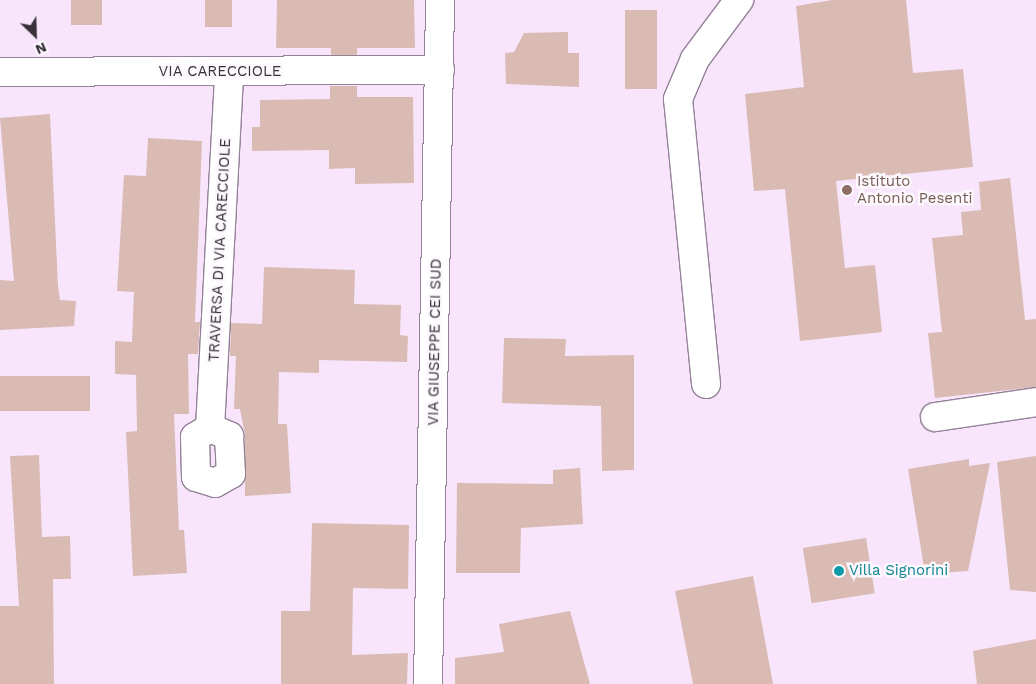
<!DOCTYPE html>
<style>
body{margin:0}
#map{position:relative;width:1036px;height:684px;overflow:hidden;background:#f8e5fc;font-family:"Work Sans",sans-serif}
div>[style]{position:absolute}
.building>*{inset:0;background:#d9bbb4;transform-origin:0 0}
.roads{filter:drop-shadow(1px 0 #938297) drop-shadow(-1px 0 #938297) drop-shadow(0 1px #938297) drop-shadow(0 -1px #938297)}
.minor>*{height:28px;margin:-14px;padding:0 14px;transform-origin:14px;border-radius:14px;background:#fff}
.dots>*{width:14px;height:14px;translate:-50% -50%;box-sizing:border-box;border:2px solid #fcf8fd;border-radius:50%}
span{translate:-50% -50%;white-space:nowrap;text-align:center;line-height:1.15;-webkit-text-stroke:5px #fcf8fd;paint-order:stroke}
.street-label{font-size:15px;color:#38313a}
.education-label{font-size:15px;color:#785e54}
.left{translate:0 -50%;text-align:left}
.culture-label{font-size:15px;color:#0d838f}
.north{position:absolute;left:10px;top:10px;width:50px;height:50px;-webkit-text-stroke:4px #fcf8fd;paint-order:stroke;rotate:156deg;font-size:14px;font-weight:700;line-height:20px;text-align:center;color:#38313a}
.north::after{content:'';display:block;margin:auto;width:18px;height:22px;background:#38313a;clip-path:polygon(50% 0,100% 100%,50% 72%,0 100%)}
</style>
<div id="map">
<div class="building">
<div style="left:71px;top:0;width:31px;height:25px"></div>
<div style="left:205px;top:0;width:27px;height:27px"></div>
<div style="clip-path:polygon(277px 0,414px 0,415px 48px,357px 48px,357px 55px,331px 55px,331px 48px,276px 48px)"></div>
<div style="clip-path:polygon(832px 0,906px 0,913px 73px,963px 69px,973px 167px,836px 181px,845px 268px,875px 265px,882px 332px,800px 341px,785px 189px,754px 191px,745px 94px,804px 87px,796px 6px)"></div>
<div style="left:625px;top:10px;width:32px;height:79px"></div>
<div style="clip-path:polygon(568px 32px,568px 53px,579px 53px,579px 87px,506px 84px,505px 53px,514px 52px,524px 33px)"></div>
<div style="clip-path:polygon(330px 86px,357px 86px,357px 97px,413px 97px,414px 183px,355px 184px,355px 168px,329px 169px,329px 150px,252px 151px,252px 127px,260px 127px,260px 100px,330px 99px)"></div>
<div style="clip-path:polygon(50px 114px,58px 286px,60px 300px,76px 301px,74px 326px,0 330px,0 280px,14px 281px,0 118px)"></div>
<div style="clip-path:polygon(148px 138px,202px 141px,195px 322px,200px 322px,198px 354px,188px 354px,189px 414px,174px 414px,179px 530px,184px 530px,187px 573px,133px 576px,126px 432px,137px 431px,136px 375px,115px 374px,115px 341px,132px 342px,134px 292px,117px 291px,124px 175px,146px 176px)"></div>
<div style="clip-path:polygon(1010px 178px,1025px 320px,1036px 319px,1036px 387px,935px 398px,928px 333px,942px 332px,932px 238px,963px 235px,961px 212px,981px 210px,979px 182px)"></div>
<div style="clip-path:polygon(264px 267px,355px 270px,354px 304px,401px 305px,400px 335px,408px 336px,407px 362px,319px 360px,319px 373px,279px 372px,278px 424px,287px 424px,291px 493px,245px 496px,245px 435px,240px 409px,234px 409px,236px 356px,230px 356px,231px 323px,262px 324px)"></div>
<div style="clip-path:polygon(504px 338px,566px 339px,565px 356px,634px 355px,634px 470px,602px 471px,601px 406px,502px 403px)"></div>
<div style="left:0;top:376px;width:90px;height:35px"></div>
<div style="clip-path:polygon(39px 455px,42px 537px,70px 536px,71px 579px,53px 579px,54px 684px,0 684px,0 606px,19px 606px,10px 456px)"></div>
<div style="clip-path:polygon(1036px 456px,1036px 592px,1010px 590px,997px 462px)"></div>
<div style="clip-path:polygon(969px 459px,969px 466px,990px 463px,968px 571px,925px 574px,908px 469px)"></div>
<div style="clip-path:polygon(580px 468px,583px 524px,521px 528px,520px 573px,456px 573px,457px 483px,553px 484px,553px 470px)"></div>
<div style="clip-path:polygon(312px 523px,409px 525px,408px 589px,353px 588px,352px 655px,408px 653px,407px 684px,281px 684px,281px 611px,310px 611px)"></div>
<div style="left:866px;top:538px;width:56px;height:64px;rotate:81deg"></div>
<div style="clip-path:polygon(753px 576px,773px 684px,693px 684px,675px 591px)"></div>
<div style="clip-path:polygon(570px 611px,590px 684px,455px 684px,455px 658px,504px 652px,499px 624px)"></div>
<div style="clip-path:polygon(1036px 639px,1036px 684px,977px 684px,973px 651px)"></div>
</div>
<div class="roads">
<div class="minor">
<div style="left:0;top:72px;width:440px;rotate:-0.3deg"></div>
<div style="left:706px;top:384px;width:286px;rotate:-95.6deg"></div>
<div style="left:678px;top:99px;width:43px;rotate:-67deg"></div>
<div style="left:695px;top:59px;width:74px;rotate:-53.3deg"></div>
<div style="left:935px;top:417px;width:102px;rotate:-8.4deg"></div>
<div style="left:210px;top:428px;width:357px;rotate:-86.9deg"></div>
<div style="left:210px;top:428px;width:21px;rotate:23deg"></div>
<div style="left:229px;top:436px;width:38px;rotate:87deg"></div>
<div style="left:231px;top:474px;width:18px;rotate:151deg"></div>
<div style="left:215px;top:483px;width:20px;rotate:-162deg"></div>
<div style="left:196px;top:477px;width:40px;rotate:-91.4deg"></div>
<div style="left:195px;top:437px;width:17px;rotate:-31deg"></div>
<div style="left:428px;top:684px;width:684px;rotate:-88.99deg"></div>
</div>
</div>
<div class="dots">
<div style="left:847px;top:190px;background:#8d6e63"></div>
<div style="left:839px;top:571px;background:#0f9aa8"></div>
</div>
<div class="street-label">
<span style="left:220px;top:72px">VIA CARECCIOLE</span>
<span style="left:220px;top:250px;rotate:-87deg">TRAVERSA DI VIA CARECCIOLE</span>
<span style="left:435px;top:342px;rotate:-89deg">VIA GIUSEPPE CEI SUD</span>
</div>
<div class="education-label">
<span class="left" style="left:857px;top:190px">Istituto<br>Antonio Pesenti</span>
</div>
<div class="culture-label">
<span class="left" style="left:849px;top:571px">Villa Signorini</span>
</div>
<div class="north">N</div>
</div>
